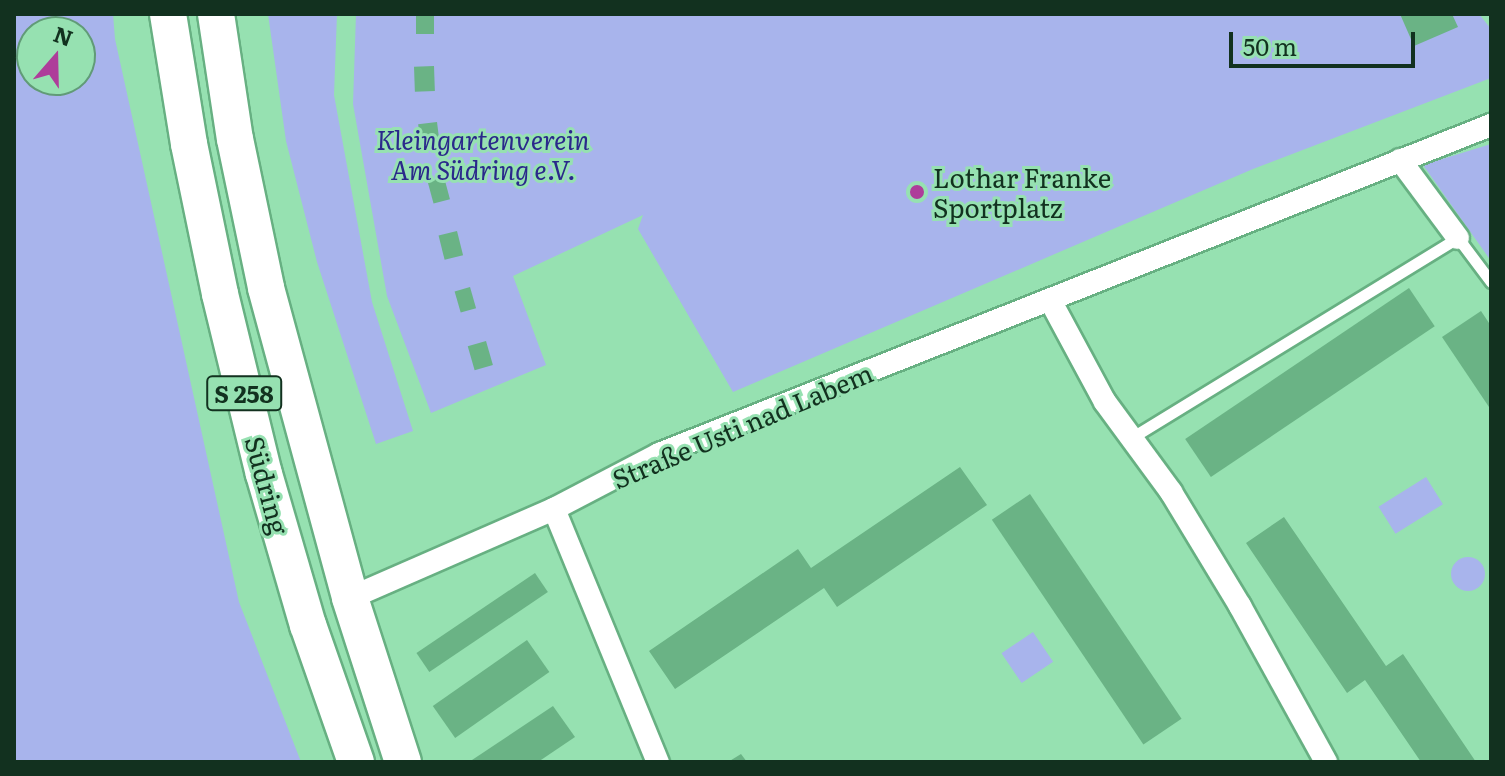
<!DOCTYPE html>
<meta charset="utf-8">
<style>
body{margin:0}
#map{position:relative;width:1505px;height:776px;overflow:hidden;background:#96e1b1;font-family:Literata,serif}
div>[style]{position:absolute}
.green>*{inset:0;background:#a8b4ec;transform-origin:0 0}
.round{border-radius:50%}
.building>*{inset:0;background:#6ab385;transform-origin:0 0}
.roads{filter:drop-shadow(2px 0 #67b082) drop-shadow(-2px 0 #67b082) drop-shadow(0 2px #67b082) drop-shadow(0 -2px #67b082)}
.service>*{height:11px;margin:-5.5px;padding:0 5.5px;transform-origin:5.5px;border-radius:5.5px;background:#fff}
.minor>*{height:22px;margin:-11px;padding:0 11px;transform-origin:11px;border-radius:11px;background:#fff}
.primary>*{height:36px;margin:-18px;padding:0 18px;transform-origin:18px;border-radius:18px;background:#fff}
.dots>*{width:22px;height:22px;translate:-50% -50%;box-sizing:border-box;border:4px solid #96e1b1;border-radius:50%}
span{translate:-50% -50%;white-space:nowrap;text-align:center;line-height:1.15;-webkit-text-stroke:6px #96e1b1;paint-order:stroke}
.shield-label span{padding:2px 6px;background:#96e1b1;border:2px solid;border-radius:6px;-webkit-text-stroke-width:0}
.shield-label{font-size:24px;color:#12311f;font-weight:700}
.park-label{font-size:26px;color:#2a288b;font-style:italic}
.poi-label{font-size:26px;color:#12311f}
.left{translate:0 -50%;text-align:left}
.street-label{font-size:26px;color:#12311f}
.frame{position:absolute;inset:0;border:16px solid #12311f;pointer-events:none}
.north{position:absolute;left:16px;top:16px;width:80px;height:80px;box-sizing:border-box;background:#96e1b1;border:2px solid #619b77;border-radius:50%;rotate:20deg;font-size:22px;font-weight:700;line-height:32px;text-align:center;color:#12311f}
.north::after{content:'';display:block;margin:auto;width:28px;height:36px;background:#ae3d9a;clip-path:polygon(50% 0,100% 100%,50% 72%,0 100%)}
.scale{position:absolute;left:1229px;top:32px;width:186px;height:36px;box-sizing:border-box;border:4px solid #12311f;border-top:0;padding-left:10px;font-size:24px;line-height:28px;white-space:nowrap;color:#12311f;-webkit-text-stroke:6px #96e1b1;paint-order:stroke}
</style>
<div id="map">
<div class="green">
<div style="clip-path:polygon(evenodd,14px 14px,113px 14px,115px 39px,239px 602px,301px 762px,14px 762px,14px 14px,80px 32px,80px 80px,32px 80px,32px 32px,80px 32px)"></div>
<div style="clip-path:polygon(268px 14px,337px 14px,334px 95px,372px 302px,413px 431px,376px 444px,317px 262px,286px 141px)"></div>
<div style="clip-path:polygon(356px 14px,1479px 14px,1491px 29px,1491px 78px,1253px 169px,733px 392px,638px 229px,643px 215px,513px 276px,546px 365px,431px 413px,387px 296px,353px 104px)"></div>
<div style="clip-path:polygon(1491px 144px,1491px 261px,1423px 165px)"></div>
<div style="left:1426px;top:477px;width:32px;height:56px;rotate:58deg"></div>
<div class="round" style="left:1451px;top:557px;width:34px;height:34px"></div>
<div style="left:1033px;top:632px;width:36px;height:38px;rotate:56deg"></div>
</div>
<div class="building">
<div style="left:416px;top:14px;width:18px;height:20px"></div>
<div style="clip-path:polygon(1400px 14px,1452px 14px,1458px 27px,1414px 46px)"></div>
<div style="left:434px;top:66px;width:25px;height:20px;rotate:88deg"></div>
<div style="left:437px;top:122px;width:23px;height:19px;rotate:83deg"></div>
<div style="left:444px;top:177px;width:23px;height:17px;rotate:75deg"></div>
<div style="left:457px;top:231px;width:25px;height:19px;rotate:76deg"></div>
<div style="left:470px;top:287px;width:22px;height:16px;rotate:74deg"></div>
<div style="left:1409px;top:288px;width:46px;height:270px;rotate:56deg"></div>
<div style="clip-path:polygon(1481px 311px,1491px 326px,1491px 410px,1442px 337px)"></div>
<div style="left:486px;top:341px;width:25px;height:19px;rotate:74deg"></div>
<div style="clip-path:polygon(960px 467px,987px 505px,837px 607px,824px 588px,675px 689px,649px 651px,798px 549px,811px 568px)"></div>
<div style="left:1030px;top:494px;width:271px;height:46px;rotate:56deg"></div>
<div style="clip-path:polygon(1284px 517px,1386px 666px,1403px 654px,1476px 762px,1421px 762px,1365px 680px,1347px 693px,1246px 543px)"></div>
<div style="left:535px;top:573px;width:23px;height:143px;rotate:56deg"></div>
<div style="left:527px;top:640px;width:39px;height:115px;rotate:55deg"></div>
<div style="clip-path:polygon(553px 706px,575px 737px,538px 762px,469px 762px)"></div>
<div style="clip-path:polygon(741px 754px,747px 762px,728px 762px)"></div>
</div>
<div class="roads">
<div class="service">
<div style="left:1131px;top:438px;width:383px;rotate:-31.5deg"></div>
<div style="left:1458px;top:238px;width:55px;rotate:53.1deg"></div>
</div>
<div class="minor">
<div style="left:1400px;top:160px;width:97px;rotate:53.4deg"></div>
<div style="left:1050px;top:300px;width:116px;rotate:61.7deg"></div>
<div style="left:1105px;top:402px;width:112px;rotate:53.7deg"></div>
<div style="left:1171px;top:492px;width:133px;rotate:58.8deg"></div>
<div style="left:1240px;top:606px;width:178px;rotate:61.1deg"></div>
<div style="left:554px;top:509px;width:274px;rotate:67.7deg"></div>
<div style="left:350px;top:598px;width:223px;rotate:-23.6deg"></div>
<div style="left:554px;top:509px;width:119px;rotate:-27.6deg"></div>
<div style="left:659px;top:454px;width:895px;rotate:-21.58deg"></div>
</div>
<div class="primary">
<div style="left:168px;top:14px;width:132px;rotate:80.8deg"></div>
<div style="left:189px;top:144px;width:153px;rotate:78.3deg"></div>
<div style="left:220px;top:294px;width:185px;rotate:76.3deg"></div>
<div style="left:264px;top:474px;width:157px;rotate:73.8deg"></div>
<div style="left:308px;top:625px;width:145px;rotate:70.7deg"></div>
<div style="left:216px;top:14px;width:126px;rotate:81.4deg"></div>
<div style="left:235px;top:139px;width:152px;rotate:78.2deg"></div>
<div style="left:266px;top:288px;width:321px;rotate:74.8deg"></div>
<div style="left:350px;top:598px;width:172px;rotate:72.1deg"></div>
</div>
</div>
<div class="dots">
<div style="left:917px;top:192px;background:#ae3d9a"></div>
</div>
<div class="shield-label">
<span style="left:244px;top:393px">S 258</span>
</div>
<div class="park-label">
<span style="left:483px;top:154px">Kleingartenverein<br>Am Südring e.V.</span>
</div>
<div class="poi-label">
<span class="left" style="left:933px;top:192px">Lothar Franke<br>Sportplatz</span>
</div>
<div class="street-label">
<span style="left:742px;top:425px;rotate:-23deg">Straße Usti nad Labem</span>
<span style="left:268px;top:485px;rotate:75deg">Südring</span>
</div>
<div class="frame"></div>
<div class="north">N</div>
<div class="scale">50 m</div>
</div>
